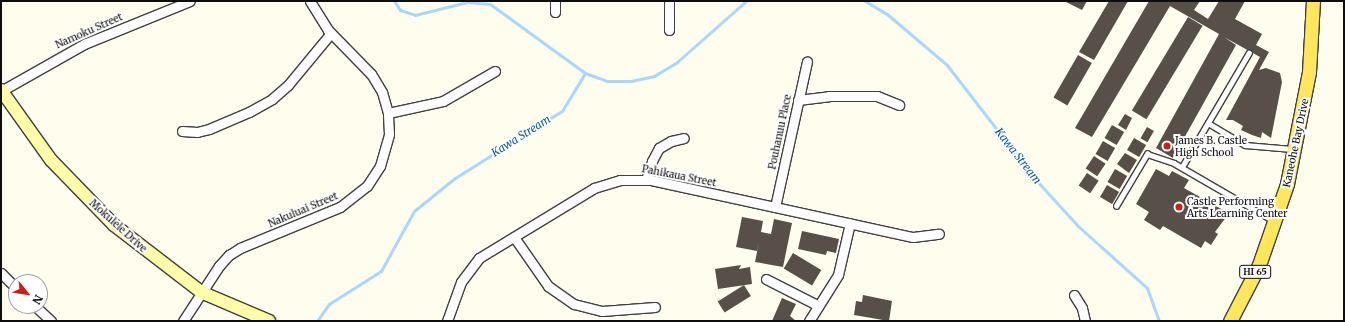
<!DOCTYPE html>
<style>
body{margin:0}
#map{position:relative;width:1345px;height:322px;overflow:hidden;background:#fffded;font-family:Merriweather,serif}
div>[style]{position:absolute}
.stream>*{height:3px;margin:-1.5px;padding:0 1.5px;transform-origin:1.5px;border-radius:1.5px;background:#abd7fd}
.building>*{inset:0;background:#574f48;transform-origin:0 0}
.roads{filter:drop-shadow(1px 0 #404040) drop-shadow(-1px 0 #404040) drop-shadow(0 1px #404040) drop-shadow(0 -1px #404040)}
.lane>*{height:4.5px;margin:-2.25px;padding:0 2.25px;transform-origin:2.25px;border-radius:2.25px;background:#fff}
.street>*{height:9px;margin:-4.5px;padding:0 4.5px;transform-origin:4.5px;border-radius:4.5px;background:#fff}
.secondary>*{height:12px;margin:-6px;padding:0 6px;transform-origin:6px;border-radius:6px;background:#fffda8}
.primary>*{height:13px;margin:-6.5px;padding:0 6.5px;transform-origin:6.5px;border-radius:6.5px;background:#ffe65d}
.dots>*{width:11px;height:11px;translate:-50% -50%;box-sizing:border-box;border:2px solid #fff;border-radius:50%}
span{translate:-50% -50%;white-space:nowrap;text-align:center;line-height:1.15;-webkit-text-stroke:4px #fff;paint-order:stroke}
.shield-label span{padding:1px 3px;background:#fff;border:1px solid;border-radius:3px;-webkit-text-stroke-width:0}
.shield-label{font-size:9px;color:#0d0d0d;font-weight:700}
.street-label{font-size:10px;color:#0d0d0d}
.poi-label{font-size:10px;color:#0d0d0d}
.left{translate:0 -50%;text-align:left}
.water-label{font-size:11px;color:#0857ad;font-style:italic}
.frame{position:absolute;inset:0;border:2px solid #0d0d0d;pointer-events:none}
.north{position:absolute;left:8px;top:274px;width:40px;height:40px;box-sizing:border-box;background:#fff;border:1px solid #9e9e9e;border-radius:50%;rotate:120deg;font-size:11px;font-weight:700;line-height:16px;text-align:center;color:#0d0d0d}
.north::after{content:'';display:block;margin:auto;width:14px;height:18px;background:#cd1d16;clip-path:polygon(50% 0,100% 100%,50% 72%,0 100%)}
</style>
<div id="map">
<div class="stream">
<div style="left:394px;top:1px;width:11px;rotate:56deg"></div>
<div style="left:400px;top:10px;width:16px;rotate:18deg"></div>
<div style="left:415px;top:15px;width:54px;rotate:-14deg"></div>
<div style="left:467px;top:2px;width:23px;rotate:5deg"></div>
<div style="left:490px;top:4px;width:117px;rotate:36deg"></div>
<div style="left:865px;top:1px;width:26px;rotate:31deg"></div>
<div style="left:887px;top:14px;width:79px;rotate:40.4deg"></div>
<div style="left:947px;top:65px;width:145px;rotate:52.3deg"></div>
<div style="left:1036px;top:180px;width:62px;rotate:47.6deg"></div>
<div style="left:1078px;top:226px;width:93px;rotate:41.9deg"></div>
<div style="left:1147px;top:288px;width:35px;rotate:70deg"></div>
<div style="left:317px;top:321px;width:21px;rotate:-55deg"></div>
<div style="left:329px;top:304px;width:62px;rotate:-32.4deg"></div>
<div style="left:381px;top:271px;width:68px;rotate:-61.2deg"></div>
<div style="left:414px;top:211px;width:53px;rotate:-38.8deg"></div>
<div style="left:455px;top:178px;width:126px;rotate:-32.1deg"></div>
<div style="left:562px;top:111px;width:44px;rotate:-58.8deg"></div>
<div style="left:585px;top:73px;width:23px;rotate:20deg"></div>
<div style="left:607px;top:81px;width:24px"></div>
<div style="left:631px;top:81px;width:24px;rotate:-12deg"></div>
<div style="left:654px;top:76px;width:27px;rotate:-31deg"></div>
<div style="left:677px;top:62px;width:92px;rotate:-41.5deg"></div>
</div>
<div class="building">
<div style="clip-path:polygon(1064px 1px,1087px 1px,1082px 10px)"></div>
<div style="clip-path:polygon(1109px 1px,1128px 1px,1094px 60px,1079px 52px)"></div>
<div style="clip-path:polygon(1149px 1px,1200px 1px,1194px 10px,1208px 19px,1219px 1px,1245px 1px,1235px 19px,1262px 34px,1256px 45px,1269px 52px,1259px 70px,1266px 68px,1280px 73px,1282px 82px,1271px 138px,1262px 132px,1261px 138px,1252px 135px,1241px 130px,1243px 126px,1233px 120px,1226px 120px,1260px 57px,1224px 37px,1236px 45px,1173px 158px,1156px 148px,1219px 34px,1170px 6px,1092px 137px,1075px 128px)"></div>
<div style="left:1188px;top:17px;width:17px;height:109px;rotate:31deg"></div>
<div style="left:1078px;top:55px;width:16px;height:49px;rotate:30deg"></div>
<div style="clip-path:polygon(1125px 114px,1132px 118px,1126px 130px,1118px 125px)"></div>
<div style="left:1112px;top:125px;width:14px;height:15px;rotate:30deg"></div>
<div style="left:1147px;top:127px;width:8px;height:13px;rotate:30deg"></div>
<div style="left:1134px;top:138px;width:14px;height:14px;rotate:30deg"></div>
<div style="left:1103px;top:141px;width:14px;height:15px;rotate:30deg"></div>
<div style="clip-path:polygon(1125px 153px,1137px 160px,1129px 173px,1117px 164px)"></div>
<div style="left:1094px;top:156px;width:14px;height:15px;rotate:34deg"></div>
<div style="left:1115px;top:169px;width:14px;height:15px;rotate:30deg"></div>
<div style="clip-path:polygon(1156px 169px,1169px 176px,1172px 171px,1189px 180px,1184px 188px,1223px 210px,1221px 213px,1227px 216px,1215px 232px,1218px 234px,1211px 245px,1205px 241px,1201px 248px,1163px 226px,1160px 230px,1144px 220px,1149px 212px,1136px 204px)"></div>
<div style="left:1087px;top:173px;width:14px;height:15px;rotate:34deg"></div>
<div style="left:1107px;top:185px;width:14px;height:14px;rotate:30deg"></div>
<div style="clip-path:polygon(742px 217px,763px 221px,761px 232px,771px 234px,774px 219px,792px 223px,783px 267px,755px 262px,759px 242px,757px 251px,736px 247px)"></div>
<div style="clip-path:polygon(802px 231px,839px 239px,836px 253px,827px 251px,826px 255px,798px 249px)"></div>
<div style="left:793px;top:253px;width:33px;height:18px;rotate:31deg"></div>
<div style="clip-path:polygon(741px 265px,739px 269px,750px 267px,752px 284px,718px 289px,715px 269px)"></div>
<div style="left:744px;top:285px;width:13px;height:31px;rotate:58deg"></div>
<div style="clip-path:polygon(863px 295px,892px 301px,889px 321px,854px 315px,856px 301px,862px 302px)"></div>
<div style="clip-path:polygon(782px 298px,796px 304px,790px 316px,796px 321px,772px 321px)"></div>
</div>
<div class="roads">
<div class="lane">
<div style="left:1208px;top:123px;width:43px;rotate:30.7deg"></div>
<div style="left:1245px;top:145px;width:47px;rotate:4.9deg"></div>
<div style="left:1182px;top:167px;width:132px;rotate:-59.6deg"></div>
<div style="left:1116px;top:206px;width:61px;rotate:-59.2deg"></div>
<div style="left:1147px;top:154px;width:28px;rotate:18deg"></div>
<div style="left:1174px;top:163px;width:116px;rotate:30.1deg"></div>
</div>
<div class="street">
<div style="left:555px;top:12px;width:11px;rotate:-90deg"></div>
<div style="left:669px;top:30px;width:29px;rotate:-90deg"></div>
<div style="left:1px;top:91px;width:95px;rotate:-29.5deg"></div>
<div style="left:84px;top:44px;width:114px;rotate:-22.1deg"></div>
<div style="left:798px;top:100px;width:31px;rotate:-7deg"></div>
<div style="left:829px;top:96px;width:48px"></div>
<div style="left:877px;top:96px;width:24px;rotate:22deg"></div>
<div style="left:388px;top:113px;width:56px;rotate:-12.3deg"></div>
<div style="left:443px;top:101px;width:60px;rotate:-30deg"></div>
<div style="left:182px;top:131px;width:15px;rotate:4deg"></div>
<div style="left:197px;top:132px;width:12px;rotate:-14deg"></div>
<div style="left:209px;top:129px;width:43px;rotate:-23deg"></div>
<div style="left:249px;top:112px;width:26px;rotate:-29deg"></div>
<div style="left:272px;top:99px;width:21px;rotate:-41deg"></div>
<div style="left:288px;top:85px;width:67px;rotate:-50.4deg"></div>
<div style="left:646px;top:180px;width:20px;rotate:-72deg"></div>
<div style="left:652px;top:161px;width:15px;rotate:-62deg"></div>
<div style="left:659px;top:148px;width:14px;rotate:-30deg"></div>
<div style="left:671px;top:141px;width:13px;rotate:-13deg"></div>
<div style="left:775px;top:207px;width:149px;rotate:-77.6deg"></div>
<div style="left:514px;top:237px;width:60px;rotate:55.2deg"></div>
<div style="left:548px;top:286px;width:32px;rotate:35deg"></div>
<div style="left:574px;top:304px;width:29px;rotate:14deg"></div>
<div style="left:602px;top:311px;width:53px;rotate:-4.3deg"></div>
<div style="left:1px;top:273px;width:21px;rotate:45deg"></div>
<div style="left:766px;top:279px;width:59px;rotate:27deg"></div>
<div style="left:1074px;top:295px;width:15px;rotate:58deg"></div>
<div style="left:1082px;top:308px;width:13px;rotate:77deg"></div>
<div style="left:35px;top:306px;width:22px;rotate:43deg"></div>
<div style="left:183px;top:321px;width:66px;rotate:-56.8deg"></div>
<div style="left:219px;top:266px;width:15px;rotate:-48deg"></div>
<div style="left:229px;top:255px;width:13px;rotate:-32deg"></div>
<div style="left:240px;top:248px;width:108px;rotate:-22.3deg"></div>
<div style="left:340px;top:207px;width:34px;rotate:-38deg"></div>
<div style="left:367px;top:186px;width:24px;rotate:-57deg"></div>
<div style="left:380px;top:166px;width:33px;rotate:-74deg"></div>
<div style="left:389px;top:134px;width:21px;rotate:-93deg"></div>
<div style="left:388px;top:113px;width:22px;rotate:-106deg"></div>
<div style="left:382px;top:92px;width:21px;rotate:-121deg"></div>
<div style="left:371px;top:74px;width:62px;rotate:-134.3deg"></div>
<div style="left:328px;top:30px;width:34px;rotate:-122deg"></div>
<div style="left:447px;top:321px;width:41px;rotate:-70.3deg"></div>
<div style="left:461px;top:282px;width:30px;rotate:-53deg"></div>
<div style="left:479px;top:258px;width:135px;rotate:-31.3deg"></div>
<div style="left:594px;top:188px;width:27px;rotate:-17deg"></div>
<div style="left:620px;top:180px;width:31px"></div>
<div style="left:651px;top:180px;width:268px;rotate:12.3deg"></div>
<div style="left:913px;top:237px;width:26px;rotate:-7deg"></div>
<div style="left:809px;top:321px;width:54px;rotate:-57.8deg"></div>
<div style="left:838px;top:275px;width:53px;rotate:-77deg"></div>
</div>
<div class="secondary">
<div style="left:1px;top:90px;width:86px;rotate:54.5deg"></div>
<div style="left:51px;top:160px;width:91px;rotate:45.9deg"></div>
<div style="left:114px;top:225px;width:110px;rotate:37.6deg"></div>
<div style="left:201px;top:292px;width:74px;rotate:23.1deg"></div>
</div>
<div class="primary">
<div style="left:1230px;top:321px;width:63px;rotate:-62.6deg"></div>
<div style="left:1259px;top:265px;width:86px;rotate:-70.9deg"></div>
<div style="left:1287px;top:184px;width:114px;rotate:-78.9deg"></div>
<div style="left:1309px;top:72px;width:71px;rotate:-86.8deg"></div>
</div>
</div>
<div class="dots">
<div style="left:1167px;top:146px;background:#cd1d16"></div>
<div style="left:1179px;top:207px;background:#cd1d16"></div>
</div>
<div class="shield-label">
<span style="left:1255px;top:272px">HI 65</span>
</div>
<div class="street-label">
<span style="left:89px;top:31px;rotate:-24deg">Namoku Street</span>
<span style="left:780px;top:132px;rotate:-78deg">Pouhanuu Place</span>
<span style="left:1296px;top:143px;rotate:-78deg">Kaneohe Bay Drive</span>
<span style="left:679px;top:176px;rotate:11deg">Pahikaua Street</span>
<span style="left:303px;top:210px;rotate:-23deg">Nakuluai Street</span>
<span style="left:118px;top:226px;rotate:42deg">Mokulele Drive</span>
</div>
<div class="poi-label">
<span class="left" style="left:1175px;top:146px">James B. Castle<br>High School</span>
<span class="left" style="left:1187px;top:207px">Castle Performing<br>Arts Learning Center</span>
</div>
<div class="water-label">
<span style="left:521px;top:136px;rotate:-32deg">Kawa Stream</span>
<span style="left:1018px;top:156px;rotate:52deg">Kawa Stream</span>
</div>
<div class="frame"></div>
<div class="north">N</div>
</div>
